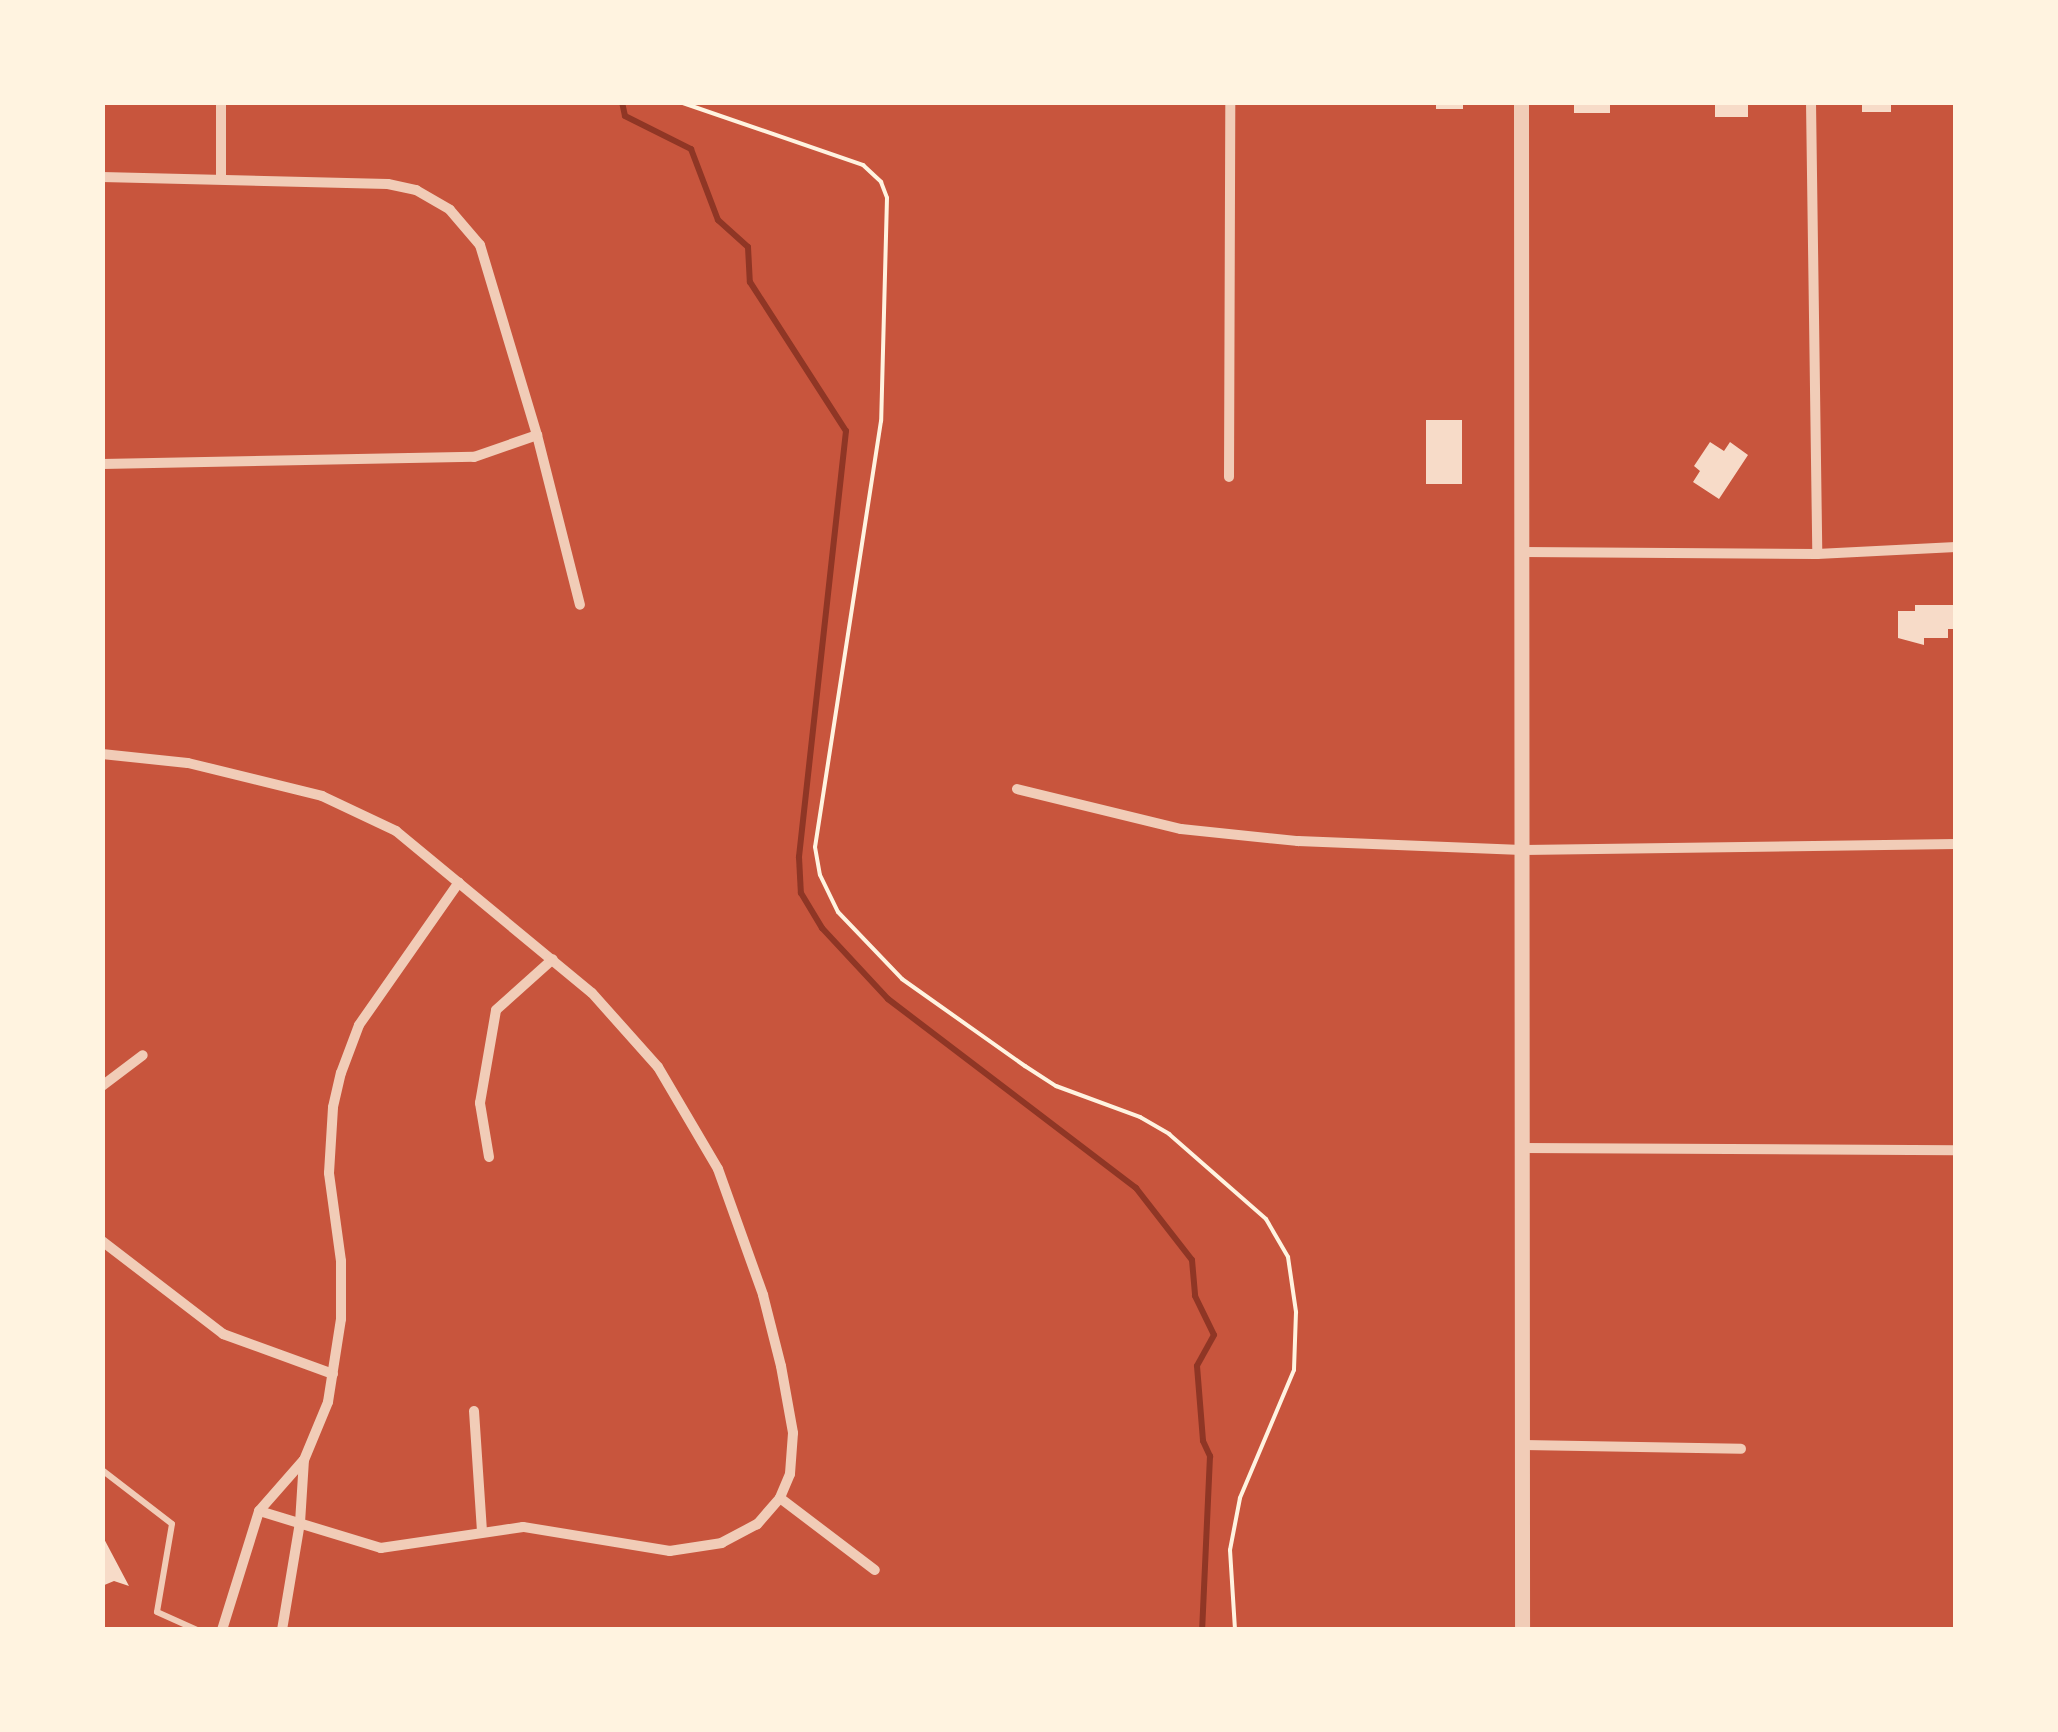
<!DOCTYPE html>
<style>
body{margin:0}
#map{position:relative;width:2058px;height:1732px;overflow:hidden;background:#c8553d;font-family:Literata,serif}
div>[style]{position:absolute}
.stream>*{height:6px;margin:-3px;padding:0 3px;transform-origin:3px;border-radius:3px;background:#8f3625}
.building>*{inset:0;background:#f7dbc8;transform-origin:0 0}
.path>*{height:4px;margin:-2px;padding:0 2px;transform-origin:2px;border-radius:2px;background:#fff3e0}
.service>*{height:6px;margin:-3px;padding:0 3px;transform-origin:3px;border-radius:3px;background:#f1ccb7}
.minor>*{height:10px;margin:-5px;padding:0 5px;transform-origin:5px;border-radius:5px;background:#f1ccb7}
.tertiary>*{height:15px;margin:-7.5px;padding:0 7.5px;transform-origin:7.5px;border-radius:7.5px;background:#f1ccb7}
span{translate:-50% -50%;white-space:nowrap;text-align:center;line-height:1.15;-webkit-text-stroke:8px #fff3e0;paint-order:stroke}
.frame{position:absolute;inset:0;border:105px solid #fff3e0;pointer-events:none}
</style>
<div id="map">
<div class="stream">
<div style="left:622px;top:102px;width:14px;rotate:78deg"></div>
<div style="left:625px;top:116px;width:74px;rotate:26.6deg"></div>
<div style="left:691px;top:149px;width:76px;rotate:69.2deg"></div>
<div style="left:718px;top:220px;width:40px;rotate:42deg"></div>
<div style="left:748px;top:247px;width:35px;rotate:87deg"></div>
<div style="left:750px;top:282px;width:177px;rotate:57.2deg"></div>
<div style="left:846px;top:431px;width:429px;rotate:96.3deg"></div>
<div style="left:799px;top:857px;width:36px;rotate:87deg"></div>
<div style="left:801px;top:893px;width:41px;rotate:59deg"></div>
<div style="left:822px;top:928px;width:97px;rotate:47.1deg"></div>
<div style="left:888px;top:999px;width:312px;rotate:37.3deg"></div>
<div style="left:1136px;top:1188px;width:91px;rotate:52.1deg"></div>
<div style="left:1192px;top:1260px;width:36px;rotate:85deg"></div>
<div style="left:1195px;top:1296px;width:43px;rotate:64deg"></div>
<div style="left:1214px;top:1335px;width:35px;rotate:119deg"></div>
<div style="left:1197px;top:1366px;width:75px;rotate:85.4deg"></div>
<div style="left:1203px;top:1441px;width:17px;rotate:65deg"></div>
<div style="left:1210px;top:1456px;width:174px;rotate:92.6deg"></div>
</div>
<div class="building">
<div style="left:1436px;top:102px;width:27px;height:7px"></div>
<div style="left:1574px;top:102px;width:36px;height:11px"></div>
<div style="left:1715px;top:102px;width:33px;height:15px"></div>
<div style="left:1862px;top:102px;width:29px;height:10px"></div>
<div style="left:1426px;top:420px;width:36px;height:64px"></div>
<div style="clip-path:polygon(1710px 442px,1724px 451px,1730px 442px,1748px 455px,1719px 499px,1693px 482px,1700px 471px,1694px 466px)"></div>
<div style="clip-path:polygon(1915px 605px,1956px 605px,1956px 629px,1948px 629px,1948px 638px,1924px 638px,1924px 645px,1898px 638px,1898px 611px,1915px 611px)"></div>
<div style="clip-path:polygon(102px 1535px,129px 1586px,114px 1581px,102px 1586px)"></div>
</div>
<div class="path">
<div style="left:680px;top:102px;width:194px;rotate:19deg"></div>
<div style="left:863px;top:165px;width:25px;rotate:43deg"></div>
<div style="left:881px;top:182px;width:17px;rotate:69deg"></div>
<div style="left:887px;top:198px;width:223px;rotate:91.5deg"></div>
<div style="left:881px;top:421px;width:431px;rotate:98.8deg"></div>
<div style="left:815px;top:847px;width:28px;rotate:80deg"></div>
<div style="left:820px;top:875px;width:41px;rotate:64.1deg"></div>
<div style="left:838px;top:912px;width:93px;rotate:46.3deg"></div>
<div style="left:902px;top:979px;width:151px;rotate:35.3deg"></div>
<div style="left:1025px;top:1066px;width:37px;rotate:33deg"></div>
<div style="left:1056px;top:1086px;width:90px;rotate:20.3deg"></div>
<div style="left:1140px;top:1117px;width:34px;rotate:30deg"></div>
<div style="left:1169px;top:1134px;width:129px;rotate:41.2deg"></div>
<div style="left:1266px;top:1219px;width:44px;rotate:59.9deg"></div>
<div style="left:1288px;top:1257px;width:56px;rotate:81.7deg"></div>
<div style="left:1296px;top:1312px;width:58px;rotate:92deg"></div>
<div style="left:1294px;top:1370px;width:139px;rotate:112.9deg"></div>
<div style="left:1240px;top:1498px;width:53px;rotate:100.9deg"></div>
<div style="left:1230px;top:1550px;width:80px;rotate:86.4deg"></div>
</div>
<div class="service">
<div style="left:102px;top:1470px;width:88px;rotate:37.6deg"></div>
<div style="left:172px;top:1524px;width:89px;rotate:99.7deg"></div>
<div style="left:157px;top:1612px;width:44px;rotate:24.2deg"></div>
</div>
<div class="minor">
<div style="left:221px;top:102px;width:74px;rotate:90deg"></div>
<div style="left:1811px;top:102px;width:452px;rotate:89.2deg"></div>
<div style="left:102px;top:177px;width:286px;rotate:1.4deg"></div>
<div style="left:388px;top:184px;width:29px;rotate:12deg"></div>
<div style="left:416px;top:190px;width:39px;rotate:30deg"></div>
<div style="left:450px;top:210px;width:46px;rotate:49.4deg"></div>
<div style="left:480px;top:245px;width:198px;rotate:73.3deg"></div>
<div style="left:537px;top:435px;width:175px;rotate:75.8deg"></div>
<div style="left:102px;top:464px;width:372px;rotate:-1.1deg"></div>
<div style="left:474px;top:457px;width:67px;rotate:-19.2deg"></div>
<div style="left:1229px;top:477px;width:375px;rotate:-89.8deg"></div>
<div style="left:1523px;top:552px;width:294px;rotate:0.4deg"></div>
<div style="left:1817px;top:554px;width:139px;rotate:-2.9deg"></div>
<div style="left:102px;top:754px;width:86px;rotate:6deg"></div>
<div style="left:188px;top:763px;width:138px;rotate:13.8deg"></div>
<div style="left:322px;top:796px;width:82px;rotate:25.3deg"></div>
<div style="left:396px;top:831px;width:254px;rotate:39.6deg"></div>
<div style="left:592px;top:993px;width:99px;rotate:48.3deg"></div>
<div style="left:658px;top:1067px;width:118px;rotate:59.5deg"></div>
<div style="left:718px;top:1169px;width:134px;rotate:70.3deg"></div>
<div style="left:763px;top:1295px;width:73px;rotate:75.8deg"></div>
<div style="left:781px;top:1366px;width:68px;rotate:79.8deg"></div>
<div style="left:793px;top:1433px;width:41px;rotate:94.2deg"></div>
<div style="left:790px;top:1474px;width:26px;rotate:113deg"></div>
<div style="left:780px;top:1498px;width:35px;rotate:131deg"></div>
<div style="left:757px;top:1524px;width:40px;rotate:152deg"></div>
<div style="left:722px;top:1543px;width:53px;rotate:171.3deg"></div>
<div style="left:670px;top:1551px;width:149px;rotate:-170.7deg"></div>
<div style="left:523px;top:1527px;width:144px;rotate:171.6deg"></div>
<div style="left:381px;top:1548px;width:127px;rotate:-163.1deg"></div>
<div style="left:1017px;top:789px;width:169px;rotate:13.7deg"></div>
<div style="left:1181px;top:829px;width:118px;rotate:5.9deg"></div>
<div style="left:1298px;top:841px;width:224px;rotate:2.3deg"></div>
<div style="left:1522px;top:850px;width:434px;rotate:-0.8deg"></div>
<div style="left:102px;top:1086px;width:51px;rotate:-37.1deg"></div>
<div style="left:1522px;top:1148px;width:434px;rotate:0.3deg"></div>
<div style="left:489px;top:1157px;width:55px;rotate:-99.5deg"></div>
<div style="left:480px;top:1103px;width:94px;rotate:-80.2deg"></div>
<div style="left:496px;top:1010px;width:76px;rotate:-41.8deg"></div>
<div style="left:102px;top:1241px;width:153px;rotate:37.5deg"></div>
<div style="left:223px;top:1334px;width:117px;rotate:20deg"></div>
<div style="left:474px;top:1411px;width:120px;rotate:86.2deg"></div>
<div style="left:1522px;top:1445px;width:219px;rotate:1deg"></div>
<div style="left:780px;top:1498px;width:119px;rotate:37.2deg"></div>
<div style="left:222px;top:1630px;width:125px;rotate:-72.7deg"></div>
<div style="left:259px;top:1511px;width:67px;rotate:-48.7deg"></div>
<div style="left:282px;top:1630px;width:109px;rotate:-80.5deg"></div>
<div style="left:300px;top:1523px;width:63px;rotate:-86.4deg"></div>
<div style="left:304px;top:1460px;width:63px;rotate:-67.5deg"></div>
<div style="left:328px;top:1402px;width:84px;rotate:-81.1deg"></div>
<div style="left:341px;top:1319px;width:58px;rotate:-90deg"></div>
<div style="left:341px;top:1261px;width:89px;rotate:-97.8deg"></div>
<div style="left:329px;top:1173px;width:66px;rotate:-86.5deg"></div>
<div style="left:333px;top:1107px;width:35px;rotate:-77deg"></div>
<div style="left:341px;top:1073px;width:51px;rotate:-69.4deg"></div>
<div style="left:359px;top:1025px;width:174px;rotate:-55deg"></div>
</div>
<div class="tertiary">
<div style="left:1521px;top:102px;width:1528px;rotate:89.96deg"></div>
</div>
<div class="frame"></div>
</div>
